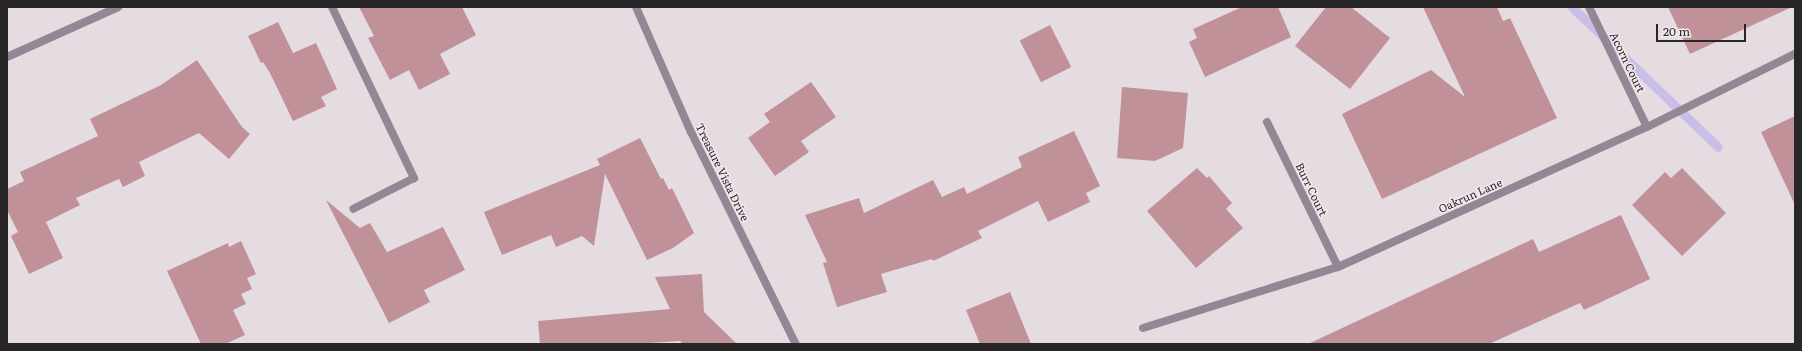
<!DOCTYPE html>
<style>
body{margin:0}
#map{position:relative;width:1802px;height:351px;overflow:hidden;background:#e5dce1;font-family:Literata,serif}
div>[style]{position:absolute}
.stream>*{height:9px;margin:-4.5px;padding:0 4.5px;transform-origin:4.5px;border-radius:4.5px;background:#cabee8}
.building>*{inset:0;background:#c1919a;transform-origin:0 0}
.service>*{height:8px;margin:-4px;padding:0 4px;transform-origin:4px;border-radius:4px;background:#938695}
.minor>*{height:8px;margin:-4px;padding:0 4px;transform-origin:4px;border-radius:4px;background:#938695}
span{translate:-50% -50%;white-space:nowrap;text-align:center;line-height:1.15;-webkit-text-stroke:3px #f2e9ee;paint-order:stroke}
.street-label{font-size:11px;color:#292628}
.frame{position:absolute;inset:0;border:8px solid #292628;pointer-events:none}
.scale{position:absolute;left:1656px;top:24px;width:90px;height:18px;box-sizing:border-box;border:2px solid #292628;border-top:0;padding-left:5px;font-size:12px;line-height:14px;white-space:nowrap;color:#292628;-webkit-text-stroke:3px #f2e9ee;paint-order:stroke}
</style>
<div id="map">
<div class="stream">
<div style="left:1572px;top:7px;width:202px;rotate:43.8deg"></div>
</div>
<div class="building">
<div style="clip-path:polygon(359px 7px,462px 7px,476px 35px,440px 54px,450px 74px,419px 90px,409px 70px,390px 80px,368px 38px,374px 36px)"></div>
<div style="clip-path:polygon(1242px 7px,1278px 7px,1291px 37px,1205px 77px,1189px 42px,1197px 38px,1193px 29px)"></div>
<div style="clip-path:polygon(1326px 7px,1351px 7px,1390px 38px,1350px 89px,1295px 46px)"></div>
<div style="clip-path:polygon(1423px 7px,1497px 7px,1503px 21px,1510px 18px,1557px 118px,1382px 199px,1342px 114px,1431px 70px,1465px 97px)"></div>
<div style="clip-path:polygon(1668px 7px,1792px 7px,1690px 54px)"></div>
<div style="clip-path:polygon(278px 22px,293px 53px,316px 43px,337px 89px,321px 97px,326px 106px,293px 121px,270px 73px,263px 62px,261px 63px,248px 36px)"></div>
<div style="left:1050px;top:25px;width:47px;height:34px;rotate:63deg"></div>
<div style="clip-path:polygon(197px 60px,242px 127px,250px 134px,229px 159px,199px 133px,139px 162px,145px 176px,123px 187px,119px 179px,76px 198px,80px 205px,46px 222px,63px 258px,29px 274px,11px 236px,18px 232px,7px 210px,7px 189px,24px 181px,20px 172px,98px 136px,90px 119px,161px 85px)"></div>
<div style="clip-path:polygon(811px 82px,836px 117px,801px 141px,809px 152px,775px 176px,748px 138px,770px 122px,764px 114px)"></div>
<div style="clip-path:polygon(1122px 87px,1188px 93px,1183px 148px,1155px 161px,1117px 158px)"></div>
<div style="clip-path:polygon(1795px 116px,1795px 205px,1761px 132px)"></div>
<div style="clip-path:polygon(1074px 131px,1100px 186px,1086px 193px,1090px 202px,1048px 222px,1038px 201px,978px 231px,982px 238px,933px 261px,932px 259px,881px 274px,887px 292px,837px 307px,823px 263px,827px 262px,805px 215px,859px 198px,864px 213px,933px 180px,942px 197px,964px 187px,967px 194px,1022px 167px,1018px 157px)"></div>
<div style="clip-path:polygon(640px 138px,661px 179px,663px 178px,669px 190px,672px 188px,694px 233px,673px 248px,647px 260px,605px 174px,594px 246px,582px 236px,556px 247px,551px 235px,502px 255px,484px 212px,600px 165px,597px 159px)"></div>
<div style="clip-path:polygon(1197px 168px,1207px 178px,1209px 176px,1232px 203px,1226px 209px,1243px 228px,1196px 268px,1147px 211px)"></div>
<div style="clip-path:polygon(1682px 168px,1726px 213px,1682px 256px,1632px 205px,1665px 172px,1671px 178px)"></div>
<div style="clip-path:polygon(326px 200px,360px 228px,370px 223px,387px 252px,443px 227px,465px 270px,424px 290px,430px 302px,389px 323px)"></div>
<div style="clip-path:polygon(1621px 215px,1650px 279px,1584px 310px,1580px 303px,1489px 344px,1308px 344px,1533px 239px,1539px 252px)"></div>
<div style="clip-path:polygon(241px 241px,256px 274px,247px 278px,252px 289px,241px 294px,246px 304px,233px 310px,245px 335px,225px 344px,201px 344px,167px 271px,228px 243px,229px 247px)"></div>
<div style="clip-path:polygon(702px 274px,704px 312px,737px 344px,683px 344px,680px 341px,632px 344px,540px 344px,538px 321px,670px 309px,655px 277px)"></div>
<div style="clip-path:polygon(1010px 292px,1031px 344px,980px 344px,966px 310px)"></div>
</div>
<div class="service">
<div style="left:332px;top:7px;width:190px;rotate:64.4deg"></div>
<div style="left:414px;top:178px;width:68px;rotate:153.1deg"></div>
</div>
<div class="minor">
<div style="left:636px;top:7px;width:137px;rotate:66.3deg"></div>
<div style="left:691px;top:132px;width:237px;rotate:63.7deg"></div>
<div style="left:1589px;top:7px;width:133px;rotate:64.2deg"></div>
<div style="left:7px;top:57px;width:122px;rotate:-24.2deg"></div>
<div style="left:1267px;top:122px;width:161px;rotate:63.9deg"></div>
<div style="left:1143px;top:328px;width:204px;rotate:-17.4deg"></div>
<div style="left:1338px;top:267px;width:339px;rotate:-24.4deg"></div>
<div style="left:1647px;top:127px;width:165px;rotate:-26.3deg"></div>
</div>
<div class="street-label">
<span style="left:1628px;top:62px;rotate:64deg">Acorn Court</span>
<span style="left:723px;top:172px;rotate:64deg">Treasure Vista Drive</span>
<span style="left:1312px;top:189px;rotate:64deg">Burr Court</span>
<span style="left:1470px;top:195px;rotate:-24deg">Oakrun Lane</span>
</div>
<div class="frame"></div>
<div class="scale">20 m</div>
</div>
